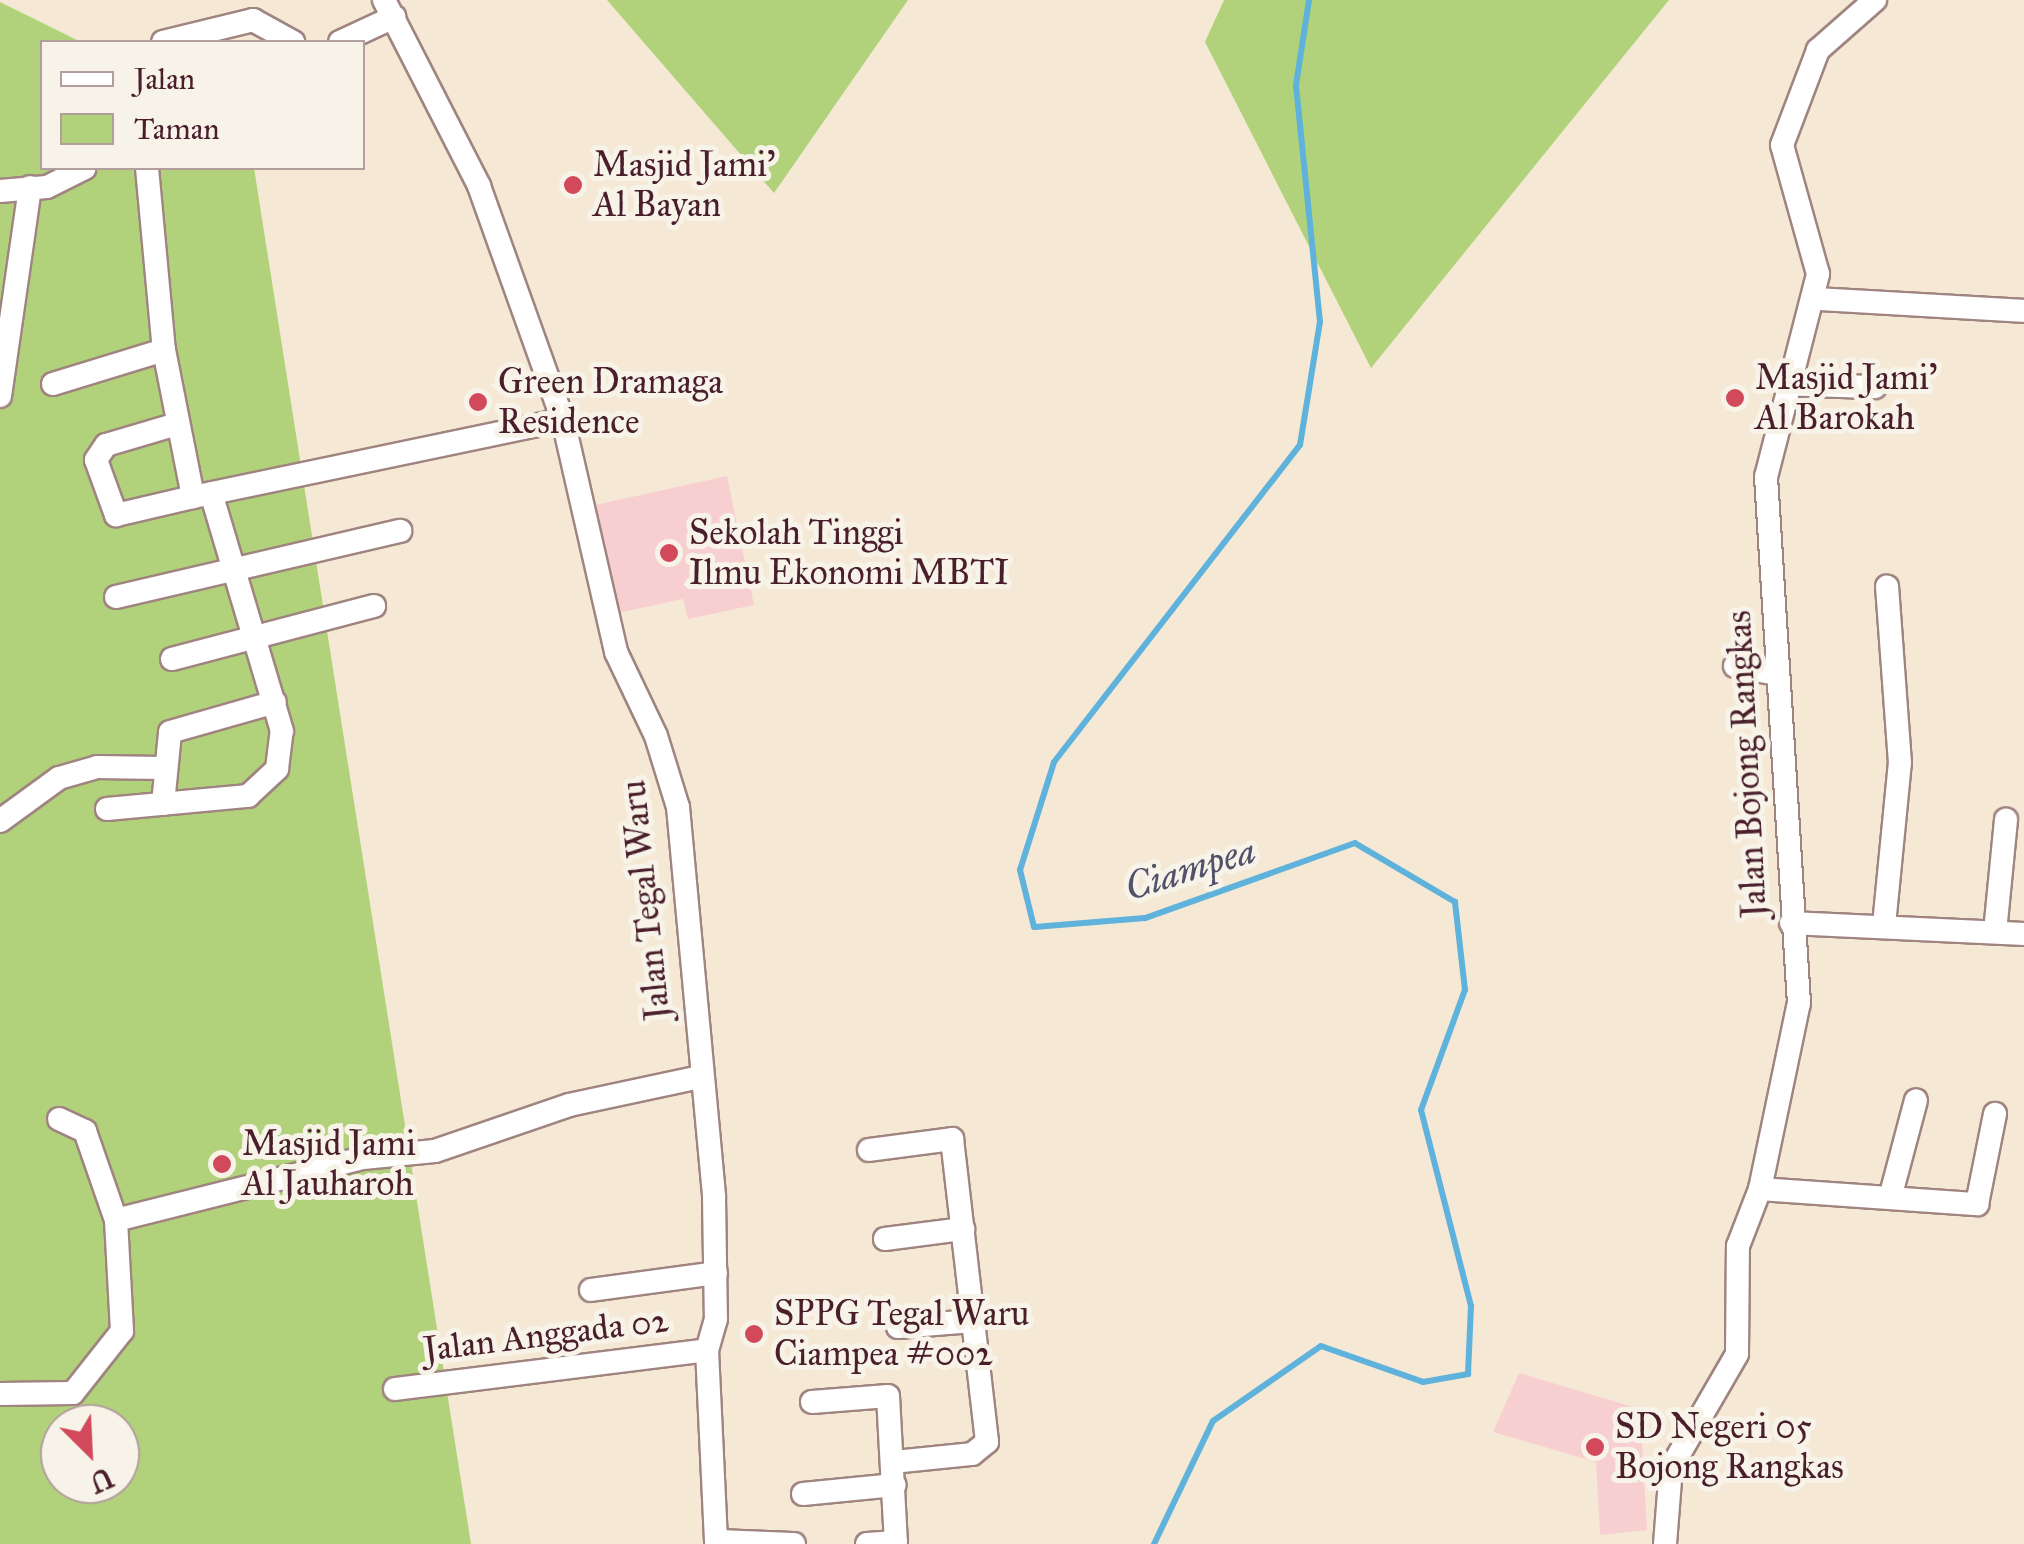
<!DOCTYPE html>
<style>
body{margin:0}
#map{position:relative;width:2024px;height:1544px;overflow:hidden;background:#f5e9d5;font-family:"IM FELL Great Primer",serif}
div>[style]{position:absolute}
.built>*{inset:0;background:#f7cfd1}
.green>*{inset:0;background:#b1d27a}
.stream>*{height:6px;margin:-3px;padding:0 3px;transform-origin:3px;border-radius:3px;background:#5fb2db}
.roads{filter:drop-shadow(2px 0 #a08480) drop-shadow(-2px 0 #a08480) drop-shadow(0 2px #a08480) drop-shadow(0 -2px #a08480)}
.minor>*{height:22px;margin:-11px;padding:0 11px;transform-origin:11px;border-radius:11px;background:#fff}
.dots>*{width:28px;height:28px;translate:-50% -50%;box-sizing:border-box;border:5px solid #f7f3e8;border-radius:50%}
span{translate:-50% -50%;white-space:nowrap;text-align:center;line-height:1.15;-webkit-text-stroke:10px #f7f3e8;paint-order:stroke}
.poi-label{font-size:35px;color:#4a1f2b}
.left{translate:0 -50%;text-align:left}
.street-label{font-size:35px;color:#4a1f2b}
.water-label{font-size:38px;color:#515269;font-style:italic}
.legend{position:absolute;left:40px;top:40px;width:325px;height:130px;box-sizing:border-box;background:#f7f3e8;border:2px solid #b29e9c;margin:0;padding:12px 18px;list-style:none;font-size:30px;color:#4a1f2b}
.legend li{display:flex;align-items:center;gap:20px;height:50px}
.legend b{width:50px;border:2px solid #b29e9c}
.north{position:absolute;left:40px;top:1404px;width:100px;height:100px;box-sizing:border-box;background:#f7f3e8;border:2px solid #b29e9c;border-radius:50%;rotate:156deg;font-size:28px;font-weight:700;line-height:40px;text-align:center;color:#4a1f2b}
.north::after{content:'';display:block;margin:auto;width:35px;height:45px;background:#d1495b;clip-path:polygon(50% 0,100% 100%,50% 72%,0 100%)}
</style>
<div id="map">
<div class="built">
<div style="clip-path:polygon(727px 476px,754px 605px,688px 619px,683px 599px,609px 615px,586px 507px)"></div>
<div style="clip-path:polygon(1519px 1373px,1640px 1409px,1647px 1530px,1600px 1535px,1596px 1462px,1493px 1432px)"></div>
</div>
<div class="green">
<div style="clip-path:polygon(607px 0,908px 0,774px 193px)"></div>
<div style="clip-path:polygon(1224px 0,1669px 0,1371px 368px,1205px 42px)"></div>
<div style="clip-path:polygon(evenodd,0 2px,81px 42px,42px 42px,42px 168px,254px 168px,471px 1544px,0 1544px,0 2px,60px 1424px,120px 1424px,120px 1484px,60px 1484px,60px 1424px)"></div>
</div>
<div class="stream">
<div style="left:1154px;top:1544px;width:136px;rotate:-64.4deg"></div>
<div style="left:1213px;top:1421px;width:131px;rotate:-34.8deg"></div>
<div style="left:1321px;top:1346px;width:108px;rotate:19.4deg"></div>
<div style="left:1423px;top:1382px;width:46px;rotate:-10.1deg"></div>
<div style="left:1468px;top:1374px;width:68px;rotate:-87.5deg"></div>
<div style="left:1471px;top:1306px;width:202px;rotate:-104.3deg"></div>
<div style="left:1421px;top:1110px;width:128px;rotate:-69.9deg"></div>
<div style="left:1465px;top:990px;width:89px;rotate:-96.5deg"></div>
<div style="left:1455px;top:902px;width:116px;rotate:-149.5deg"></div>
<div style="left:1355px;top:843px;width:223px;rotate:160.3deg"></div>
<div style="left:1145px;top:918px;width:111px;rotate:175.4deg"></div>
<div style="left:1034px;top:927px;width:59px;rotate:-103.8deg"></div>
<div style="left:1020px;top:870px;width:113px;rotate:-72.5deg"></div>
<div style="left:1054px;top:762px;width:401px;rotate:-52.2deg"></div>
<div style="left:1300px;top:445px;width:125px;rotate:-80.8deg"></div>
<div style="left:1320px;top:322px;width:238px;rotate:-95.8deg"></div>
<div style="left:1296px;top:85px;width:86px;rotate:-81.3deg"></div>
</div>
<div class="roads">
<div class="minor">
<div style="left:384px;top:0;width:209px;rotate:62.9deg"></div>
<div style="left:479px;top:186px;width:249px;rotate:70.3deg"></div>
<div style="left:563px;top:420px;width:238px;rotate:77.1deg"></div>
<div style="left:616px;top:652px;width:93px;rotate:64.5deg"></div>
<div style="left:656px;top:736px;width:74px;rotate:72.8deg"></div>
<div style="left:678px;top:807px;width:392px;rotate:84.7deg"></div>
<div style="left:714px;top:1197px;width:122px;rotate:89.1deg"></div>
<div style="left:716px;top:1319px;width:32px;rotate:106deg"></div>
<div style="left:707px;top:1350px;width:194px;rotate:87.3deg"></div>
<div style="left:163px;top:42px;width:93px;rotate:-13.7deg"></div>
<div style="left:253px;top:20px;width:46px;rotate:28.8deg"></div>
<div style="left:340px;top:42px;width:60px;rotate:-24.8deg"></div>
<div style="left:147px;top:168px;width:183px;rotate:84.7deg"></div>
<div style="left:164px;top:350px;width:150px;rotate:78.8deg"></div>
<div style="left:193px;top:497px;width:378px;rotate:-11.8deg"></div>
<div style="left:0;top:191px;width:47px;rotate:-4.9deg"></div>
<div style="left:47px;top:187px;width:42px;rotate:-26.6deg"></div>
<div style="left:1818px;top:299px;width:206px;rotate:3.3deg"></div>
<div style="left:53px;top:384px;width:116px;rotate:-17deg"></div>
<div style="left:1784px;top:384px;width:91px;rotate:1.9deg"></div>
<div style="left:0;top:396px;width:211px;rotate:-81.8deg"></div>
<div style="left:177px;top:424px;width:74px;rotate:163.5deg"></div>
<div style="left:106px;top:445px;width:18px;rotate:124deg"></div>
<div style="left:96px;top:460px;width:59px;rotate:70deg"></div>
<div style="left:116px;top:515px;width:79px;rotate:-13.2deg"></div>
<div style="left:116px;top:597px;width:292px;rotate:-13.1deg"></div>
<div style="left:172px;top:659px;width:209px;rotate:-14.7deg"></div>
<div style="left:1735px;top:666px;width:43px;rotate:10.8deg"></div>
<div style="left:163px;top:804px;width:72px;rotate:-84.4deg"></div>
<div style="left:170px;top:732px;width:109px;rotate:-15.9deg"></div>
<div style="left:107px;top:809px;width:142px;rotate:-5.3deg"></div>
<div style="left:248px;top:796px;width:40px;rotate:-43deg"></div>
<div style="left:277px;top:769px;width:38px;rotate:-83deg"></div>
<div style="left:282px;top:731px;width:248px;rotate:-106.6deg"></div>
<div style="left:0;top:821px;width:73px;rotate:-36.1deg"></div>
<div style="left:59px;top:778px;width:40px;rotate:-16deg"></div>
<div style="left:97px;top:767px;width:65px;rotate:0.9deg"></div>
<div style="left:1791px;top:923px;width:233px;rotate:2.7deg"></div>
<div style="left:1884px;top:925px;width:163px;rotate:-84.4deg"></div>
<div style="left:1900px;top:763px;width:177px;rotate:-94.2deg"></div>
<div style="left:1995px;top:932px;width:113px;rotate:-84.4deg"></div>
<div style="left:59px;top:1119px;width:29px;rotate:25deg"></div>
<div style="left:85px;top:1131px;width:94px;rotate:70.8deg"></div>
<div style="left:869px;top:1150px;width:84px;rotate:-7.5deg"></div>
<div style="left:952px;top:1139px;width:305px;rotate:83.4deg"></div>
<div style="left:987px;top:1442px;width:19px;rotate:141deg"></div>
<div style="left:972px;top:1454px;width:79px;rotate:174.2deg"></div>
<div style="left:1760px;top:1189px;width:218px;rotate:4deg"></div>
<div style="left:1977px;top:1204px;width:92px;rotate:-78.7deg"></div>
<div style="left:1890px;top:1198px;width:101px;rotate:-75.1deg"></div>
<div style="left:885px;top:1239px;width:79px;rotate:-7.3deg"></div>
<div style="left:591px;top:1290px;width:126px;rotate:-7.7deg"></div>
<div style="left:898px;top:1327px;width:75px;rotate:-4.6deg"></div>
<div style="left:395px;top:1389px;width:314px;rotate:-7.1deg"></div>
<div style="left:0;top:1394px;width:73px;rotate:-0.8deg"></div>
<div style="left:73px;top:1393px;width:79px;rotate:-51.7deg"></div>
<div style="left:122px;top:1331px;width:111px;rotate:-93.1deg"></div>
<div style="left:116px;top:1220px;width:255px;rotate:-14.1deg"></div>
<div style="left:363px;top:1158px;width:72px;rotate:-5.6deg"></div>
<div style="left:435px;top:1151px;width:142px;rotate:-18.9deg"></div>
<div style="left:569px;top:1105px;width:134px;rotate:-12.1deg"></div>
<div style="left:812px;top:1402px;width:76px;rotate:-4.5deg"></div>
<div style="left:888px;top:1396px;width:146px;rotate:86.9deg"></div>
<div style="left:896px;top:1542px;width:29px;rotate:176deg"></div>
<div style="left:803px;top:1494px;width:92px;rotate:-5.6deg"></div>
<div style="left:717px;top:1541px;width:77px;rotate:2.2deg"></div>
<div style="left:1665px;top:1544px;width:76px;rotate:-85.5deg"></div>
<div style="left:1671px;top:1468px;width:132px;rotate:-59.9deg"></div>
<div style="left:1737px;top:1354px;width:108px;rotate:-89.5deg"></div>
<div style="left:1738px;top:1246px;width:61px;rotate:-68.9deg"></div>
<div style="left:1760px;top:1189px;width:190px;rotate:-78.2deg"></div>
<div style="left:1799px;top:1003px;width:527px;rotate:-93.59deg"></div>
<div style="left:1766px;top:477px;width:210px;rotate:-75.6deg"></div>
<div style="left:1818px;top:274px;width:134px;rotate:-105.6deg"></div>
<div style="left:1782px;top:145px;width:102px;rotate:-69.2deg"></div>
<div style="left:1818px;top:50px;width:76px;rotate:-41.3deg"></div>
</div>
</div>
<div class="dots">
<div style="left:573px;top:185px;background:#d1495b"></div>
<div style="left:1735px;top:398px;background:#d1495b"></div>
<div style="left:478px;top:402px;background:#d1495b"></div>
<div style="left:669px;top:553px;background:#d1495b"></div>
<div style="left:222px;top:1164px;background:#d1495b"></div>
<div style="left:754px;top:1334px;background:#d1495b"></div>
<div style="left:1595px;top:1447px;background:#d1495b"></div>
</div>
<div class="poi-label">
<span class="left" style="left:593px;top:185px">Masjid Jami'<br>Al Bayan</span>
<span class="left" style="left:1755px;top:398px">Masjid Jami'<br>Al Barokah</span>
<span class="left" style="left:498px;top:402px">Green Dramaga<br>Residence</span>
<span class="left" style="left:689px;top:553px">Sekolah Tinggi<br>Ilmu Ekonomi MBTI</span>
<span class="left" style="left:242px;top:1164px">Masjid Jami<br>Al Jauharoh</span>
<span class="left" style="left:774px;top:1334px">SPPG Tegal Waru<br>Ciampea #002</span>
<span class="left" style="left:1615px;top:1447px">SD Negeri 05<br>Bojong Rangkas</span>
</div>
<div class="street-label">
<span style="left:1747px;top:764px;rotate:-93deg">Jalan Bojong Rangkas</span>
<span style="left:646px;top:900px;rotate:-96deg">Jalan Tegal Waru</span>
<span style="left:546px;top:1335px;rotate:-7deg">Jalan Anggada 02</span>
</div>
<div class="water-label">
<span style="left:1190px;top:869px;rotate:-17deg">Ciampea</span>
</div>
<ul class="legend">
<li><b style="height:12px;background:#fff"></b>Jalan</li>
<li><b style="height:28px;background:#b1d27a"></b>Taman</li>
</ul>
<div class="north">U</div>
</div>
